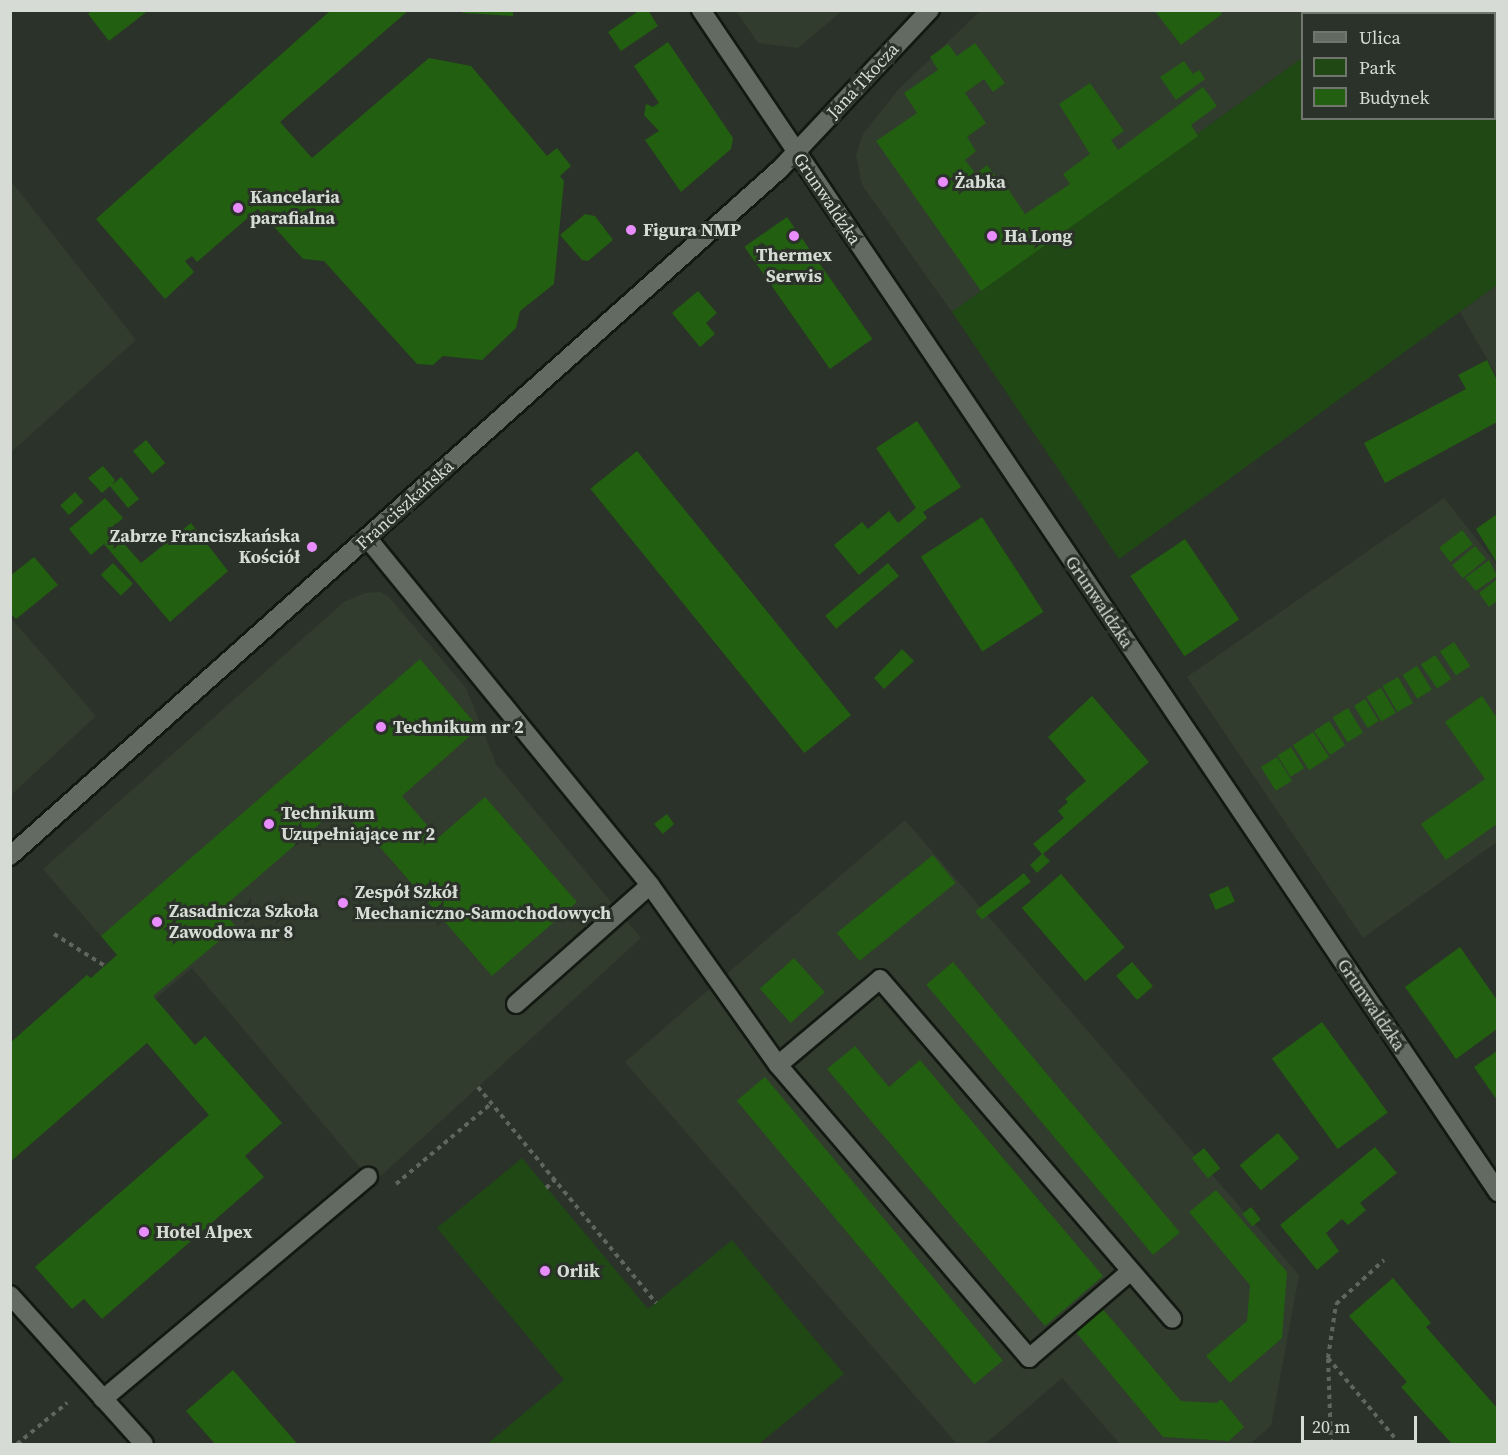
<!DOCTYPE html>
<meta charset="utf-8">
<style>
body{margin:0}
#map{position:relative;width:1508px;height:1455px;overflow:hidden;background:#2b3229;font-family:"Source Serif 4",serif}
div>[style]{position:absolute}
.built>*{inset:0;background:#313c2e}
.green>*{inset:0;background:#1f4814}
.building>*{inset:0;background:#225f10;transform-origin:0 0}
.path>*{height:4px;margin-top:-2px;transform-origin:0;background:repeating-linear-gradient(90deg,#60665e 0 4.5px,transparent 0 9px)}
.roads{filter:drop-shadow(2px 0 #131912) drop-shadow(-2px 0 #131912) drop-shadow(0 2px #131912) drop-shadow(0 -2px #131912)}
.lane>*{height:18px;margin:-9px;padding:0 9px;transform-origin:9px;border-radius:9px;background:#626a61}
.street>*{height:18px;margin:-9px;padding:0 9px;transform-origin:9px;border-radius:9px;background:#626a61}
.secondary>*{height:18px;margin:-9px;padding:0 9px;transform-origin:9px;border-radius:9px;background:#626a61}
.dots>*{width:16px;height:16px;translate:-50% -50%;box-sizing:border-box;border:3px solid #2b3229;border-radius:50%}
span{translate:-50% -50%;white-space:nowrap;text-align:center;line-height:1.15;-webkit-text-stroke:6px #2b3229;paint-order:stroke}
.street-label{font-size:18px;color:#d7dbd6}
.poi-label{font-size:18px;color:#d7dbd6;font-weight:700}
.left{translate:0 -50%;text-align:left}
.right{translate:-100% -50%;text-align:right}
.frame{position:absolute;inset:0;border:12px solid #d7dbd6;pointer-events:none}
.legend{position:absolute;left:1301px;top:12px;width:195px;height:108px;box-sizing:border-box;background:#2b3229;border:2px solid #70766e;margin:0;padding:8px 10px;list-style:none;font-size:18px;color:#d7dbd6}
.legend li{display:flex;align-items:center;gap:12px;height:30px}
.legend b{width:30px;border:2px solid #70766e}
.scale{position:absolute;left:1301px;top:1416px;width:116px;height:27px;box-sizing:border-box;border:3px solid #d7dbd6;border-top:0;padding-left:8px;font-size:18px;line-height:21px;white-space:nowrap;color:#d7dbd6;-webkit-text-stroke:4px #2b3229;paint-order:stroke}
</style>
<div id="map">
<div class="built">
<div style="clip-path:polygon(736px 11px,842px 11px,798px 48px,758px 43px)"></div>
<div style="clip-path:polygon(980px 11px,1367px 11px,1302px 14px,1302px 58px,952px 312px,862px 185px,856px 155px,863px 134px,898px 90px)"></div>
<div style="clip-path:polygon(11px 181px,136px 340px,11px 452px,10px 452px)"></div>
<div style="clip-path:polygon(1497px 285px,1497px 376px,1460px 312px)"></div>
<div style="clip-path:polygon(1444px 498px,1497px 565px,1497px 842px,1363px 938px,1187px 677px)"></div>
<div style="clip-path:polygon(380px 592px,388px 596px,466px 688px,496px 764px,641px 938px,373px 1183px,192px 968px,155px 999px,43px 869px,344px 602px,365px 593px)"></div>
<div style="clip-path:polygon(10px 617px,96px 716px,11px 795px,10px 795px)"></div>
<div style="clip-path:polygon(905px 820px,1299px 1275px,1271px 1426px,1250px 1444px,1120px 1444px,1062px 1378px,985px 1444px,957px 1444px,625px 1062px)"></div>
</div>
<div class="green">
<div style="clip-path:polygon(1367px 10px,1497px 11px,1497px 285px,1119px 559px,952px 312px,1302px 58px,1302px 118px,1494px 118px,1494px 14px,1363px 13px)"></div>
<div style="clip-path:polygon(522px 1158px,648px 1309px,732px 1240px,844px 1374px,759px 1444px,487px 1444px,564px 1380px,437px 1228px)"></div>
</div>
<div class="building">
<div style="clip-path:polygon(92px 10px,149px 10px,109px 41px,88px 14px)"></div>
<div style="clip-path:polygon(331px 10px,409px 10px,280px 122px,312px 158px,429px 58px,471px 66px,547px 156px,557px 148px,571px 166px,560px 176px,564px 181px,554px 284px,520px 311px,516px 328px,482px 360px,443px 356px,433px 365px,417px 364px,324px 261px,303px 259px,258px 209px,197px 262px,192px 256px,185px 261px,194px 272px,165px 299px,96px 219px)"></div>
<div style="clip-path:polygon(463px 10px,513px 10px,513px 16px,463px 13px)"></div>
<div style="clip-path:polygon(640px 10px,648px 10px,658px 26px,621px 51px,608px 32px)"></div>
<div style="clip-path:polygon(1154px 10px,1220px 10px,1222px 14px,1181px 45px)"></div>
<div style="clip-path:polygon(668px 42px,733px 138px,731px 149px,681px 192px,645px 140px,659px 131px,644px 115px,646px 104px,653px 107px,659px 103px,634px 66px)"></div>
<div style="clip-path:polygon(975px 43px,1005px 83px,993px 92px,984px 79px,965px 93px,986px 123px,967px 137px,976px 151px,965px 160px,976px 174px,987px 165px,999px 181px,1002px 180px,1025px 214px,1070px 184px,1063px 174px,1090px 154px,1059px 104px,1090px 83px,1124px 131px,1111px 140px,1118px 150px,1203px 87px,1217px 106px,1191px 125px,1198px 136px,981px 291px,876px 141px,917px 113px,904px 93px,938px 70px,930px 57px,948px 44px,957px 56px)"></div>
<div style="clip-path:polygon(1184px 61px,1193px 74px,1199px 70px,1205px 79px,1176px 100px,1160px 77px)"></div>
<div style="clip-path:polygon(585px 214px,595px 216px,613px 240px,588px 261px,582px 260px,560px 235px)"></div>
<div style="left:787px;top:217px;width:149px;height:52px;rotate:55deg"></div>
<div style="clip-path:polygon(698px 291px,717px 313px,706px 323px,715px 334px,700px 347px,672px 313px)"></div>
<div style="clip-path:polygon(1487px 360px,1497px 380px,1497px 422px,1385px 483px,1364px 443px,1466px 389px,1458px 375px)"></div>
<div style="clip-path:polygon(917px 421px,961px 487px,923px 512px,927px 518px,859px 575px,834px 545px,862px 522px,868px 529px,889px 511px,898px 523px,916px 508px,876px 448px)"></div>
<div style="left:146px;top:440px;width:30px;height:17px;rotate:50deg"></div>
<div style="left:637px;top:451px;width:340px;height:60px;rotate:51deg"></div>
<div style="clip-path:polygon(103px 466px,115px 480px,112px 485px,121px 477px,139px 499px,128px 508px,110px 486px,102px 493px,88px 478px)"></div>
<div style="left:75px;top:492px;width:13px;height:20px;rotate:48deg"></div>
<div style="clip-path:polygon(105px 498px,123px 518px,111px 529px,141px 563px,191px 523px,228px 571px,170px 622px,104px 544px,91px 555px,69px 529px)"></div>
<div style="clip-path:polygon(1497px 514px,1497px 563px,1476px 529px)"></div>
<div style="left:982px;top:517px;width:113px;height:73px;rotate:57deg"></div>
<div style="left:1462px;top:530px;width:18px;height:29px;rotate:52deg"></div>
<div style="left:1185px;top:539px;width:97px;height:66px;rotate:56deg"></div>
<div style="left:1475px;top:546px;width:17px;height:30px;rotate:50deg"></div>
<div style="clip-path:polygon(34px 557px,58px 585px,16px 619px,10px 613px,10px 576px)"></div>
<div style="clip-path:polygon(1489px 560px,1497px 576px,1476px 591px,1465px 578px)"></div>
<div style="left:113px;top:563px;width:29px;height:17px;rotate:46deg"></div>
<div style="left:888px;top:563px;width:17px;height:82px;rotate:50deg"></div>
<div style="clip-path:polygon(1497px 579px,1497px 601px,1489px 607px,1479px 593px)"></div>
<div style="left:1454px;top:642px;width:29px;height:17px;rotate:56deg"></div>
<div style="clip-path:polygon(902px 649px,914px 661px,884px 689px,874px 678px)"></div>
<div style="left:1435px;top:655px;width:29px;height:17px;rotate:56deg"></div>
<div style="clip-path:polygon(420px 659px,479px 728px,402px 796px,438px 838px,485px 797px,577px 902px,492px 976px,366px 831px,363px 834px,339px 807px,221px 909px,236px 927px,153px 996px,195px 1045px,205px 1036px,282px 1123px,245px 1156px,264px 1177px,102px 1319px,84px 1299px,72px 1309px,35px 1267px,209px 1115px,147px 1043px,10px 1162px,10px 1043px,87px 975px,91px 978px,117px 955px,101px 936px)"></div>
<div style="left:1417px;top:666px;width:28px;height:17px;rotate:58deg"></div>
<div style="left:1398px;top:677px;width:30px;height:18px;rotate:60deg"></div>
<div style="left:1381px;top:688px;width:29px;height:17px;rotate:59deg"></div>
<div style="clip-path:polygon(1092px 696px,1149px 762px,1043px 854px,1050px 861px,1037px 873px,1030px 865px,1042px 854px,1033px 844px,1064px 818px,1058px 811px,1068px 802px,1065px 799px,1086px 781px,1048px 737px)"></div>
<div style="clip-path:polygon(1482px 696px,1497px 718px,1497px 824px,1446px 860px,1421px 824px,1485px 779px,1445px 722px)"></div>
<div style="left:1365px;top:699px;width:26px;height:13px;rotate:58deg"></div>
<div style="left:1348px;top:708px;width:29px;height:18px;rotate:59deg"></div>
<div style="left:1329px;top:721px;width:29px;height:18px;rotate:56deg"></div>
<div style="left:1313px;top:732px;width:30px;height:24px;rotate:57deg"></div>
<div style="left:1291px;top:747px;width:25px;height:16px;rotate:58deg"></div>
<div style="left:1277px;top:757px;width:28px;height:19px;rotate:58deg"></div>
<div style="clip-path:polygon(667px 814px,674px 824px,663px 834px,654px 824px)"></div>
<div style="left:933px;top:855px;width:36px;height:124px;rotate:51deg"></div>
<div style="left:1024px;top:873px;width:11px;height:62px;rotate:52deg"></div>
<div style="left:1061px;top:874px;width:97px;height:52px;rotate:49deg"></div>
<div style="left:1228px;top:886px;width:17px;height:21px;rotate:66deg"></div>
<div style="clip-path:polygon(1460px 947px,1497px 1000px,1497px 1029px,1456px 1059px,1405px 987px)"></div>
<div style="left:794px;top:958px;width:46px;height:46px;rotate:48deg"></div>
<div style="left:953px;top:962px;width:353px;height:35px;rotate:50deg"></div>
<div style="left:1132px;top:962px;width:32px;height:21px;rotate:49deg"></div>
<div style="left:1322px;top:1022px;width:112px;height:62px;rotate:54deg"></div>
<div style="clip-path:polygon(855px 1046px,889px 1087px,920px 1060px,1103px 1276px,1045px 1326px,827px 1069px)"></div>
<div style="clip-path:polygon(1497px 1051px,1497px 1100px,1474px 1067px)"></div>
<div style="left:765px;top:1077px;width:370px;height:37px;rotate:50deg"></div>
<div style="left:1278px;top:1133px;width:33px;height:50px;rotate:50deg"></div>
<div style="clip-path:polygon(1375px 1147px,1397px 1173px,1360px 1203px,1366px 1210px,1348px 1225px,1342px 1219px,1326px 1233px,1339px 1251px,1317px 1270px,1280px 1225px)"></div>
<div style="left:1204px;top:1148px;width:26px;height:16px;rotate:51deg"></div>
<div style="clip-path:polygon(1216px 1190px,1287px 1272px,1282px 1338px,1230px 1383px,1206px 1356px,1247px 1321px,1250px 1285px,1189px 1212px)"></div>
<div style="left:1251px;top:1207px;width:16px;height:11px;rotate:52deg"></div>
<div style="clip-path:polygon(1393px 1278px,1431px 1323px,1426px 1327px,1497px 1408px,1497px 1444px,1452px 1444px,1401px 1387px,1407px 1382px,1349px 1316px)"></div>
<div style="clip-path:polygon(1101px 1307px,1181px 1401px,1217px 1403px,1221px 1399px,1244px 1427px,1229px 1441px,1163px 1437px,1074px 1330px)"></div>
<div style="clip-path:polygon(233px 1370px,295px 1441px,297px 1444px,215px 1444px,186px 1411px)"></div>
</div>
<div class="path">
<div style="left:54px;top:934px;width:60px;rotate:32.1deg"></div>
<div style="left:478px;top:1087px;width:280px;rotate:50.5deg"></div>
<div style="left:396px;top:1184px;width:126px;rotate:-40.2deg"></div>
<div style="left:546px;top:1188px;width:12px;rotate:-42deg"></div>
<div style="left:1328px;top:1358px;width:112px;rotate:50.1deg"></div>
<div style="left:17px;top:1444px;width:65px;rotate:-39.4deg"></div>
<div style="left:1331px;top:1444px;width:86px;rotate:-92deg"></div>
<div style="left:1328px;top:1358px;width:55px;rotate:-81.6deg"></div>
<div style="left:1336px;top:1304px;width:65px;rotate:-42.5deg"></div>
</div>
<div class="roads">
<div class="lane">
<div style="left:368px;top:539px;width:446px;rotate:50.8deg"></div>
<div style="left:650px;top:885px;width:221px;rotate:54.6deg"></div>
<div style="left:778px;top:1065px;width:133px;rotate:-40.1deg"></div>
<div style="left:880px;top:979px;width:448px;rotate:49.3deg"></div>
<div style="left:516px;top:1004px;width:179px;rotate:-41.6deg"></div>
<div style="left:778px;top:1065px;width:386px;rotate:49.4deg"></div>
<div style="left:1029px;top:1358px;width:134px;rotate:-40.5deg"></div>
<div style="left:103px;top:1399px;width:346px;rotate:-40deg"></div>
</div>
<div class="street">
<div style="left:10px;top:1295px;width:200px;rotate:48deg"></div>
</div>
<div class="secondary">
<div style="left:701px;top:10px;width:1426px;rotate:56.01deg"></div>
<div style="left:10px;top:856px;width:1031px;rotate:-41.74deg"></div>
<div style="left:779px;top:170px;width:220px;rotate:-46.7deg"></div>
</div>
</div>
<div class="dots">
<div style="left:943px;top:182px;background:#e98dfe"></div>
<div style="left:238px;top:208px;background:#e98dfe"></div>
<div style="left:631px;top:230px;background:#e98dfe"></div>
<div style="left:794px;top:236px;background:#e98dfe"></div>
<div style="left:992px;top:236px;background:#e98dfe"></div>
<div style="left:312px;top:547px;background:#e98dfe"></div>
<div style="left:381px;top:727px;background:#e98dfe"></div>
<div style="left:269px;top:824px;background:#e98dfe"></div>
<div style="left:343px;top:903px;background:#e98dfe"></div>
<div style="left:157px;top:922px;background:#e98dfe"></div>
<div style="left:144px;top:1232px;background:#e98dfe"></div>
<div style="left:545px;top:1271px;background:#e98dfe"></div>
</div>
<div class="street-label">
<span style="left:863px;top:81px;rotate:-47deg">Jana Tkocza</span>
<span style="left:827px;top:199px;rotate:56deg">Grunwaldzka</span>
<span style="left:405px;top:505px;rotate:-42deg">Franciszkańska</span>
<span style="left:1099px;top:602px;rotate:56deg">Grunwaldzka</span>
<span style="left:1371px;top:1005px;rotate:56deg">Grunwaldzka</span>
</div>
<div class="poi-label">
<span class="left" style="left:955px;top:182px">Żabka</span>
<span class="left" style="left:250px;top:208px">Kancelaria<br>parafialna</span>
<span class="left" style="left:643px;top:230px">Figura NMP</span>
<span class="left" style="left:1004px;top:236px">Ha Long</span>
<span style="left:794px;top:266px">Thermex<br>Serwis</span>
<span class="right" style="left:300px;top:547px">Zabrze Franciszkańska<br>Kościół</span>
<span class="left" style="left:393px;top:727px">Technikum nr 2</span>
<span class="left" style="left:281px;top:824px">Technikum<br>Uzupełniające nr 2</span>
<span class="left" style="left:355px;top:903px">Zespół Szkół<br>Mechaniczno-Samochodowych</span>
<span class="left" style="left:169px;top:922px">Zasadnicza Szkoła<br>Zawodowa nr 8</span>
<span class="left" style="left:156px;top:1232px">Hotel Alpex</span>
<span class="left" style="left:557px;top:1271px">Orlik</span>
</div>
<div class="frame"></div>
<ul class="legend">
<li><b style="height:8px;background:#626a61"></b>Ulica</li>
<li><b style="height:16px;background:#1f4814"></b>Park</li>
<li><b style="height:16px;background:#225f10"></b>Budynek</li>
</ul>
<div class="scale">20 m</div>
</div>
